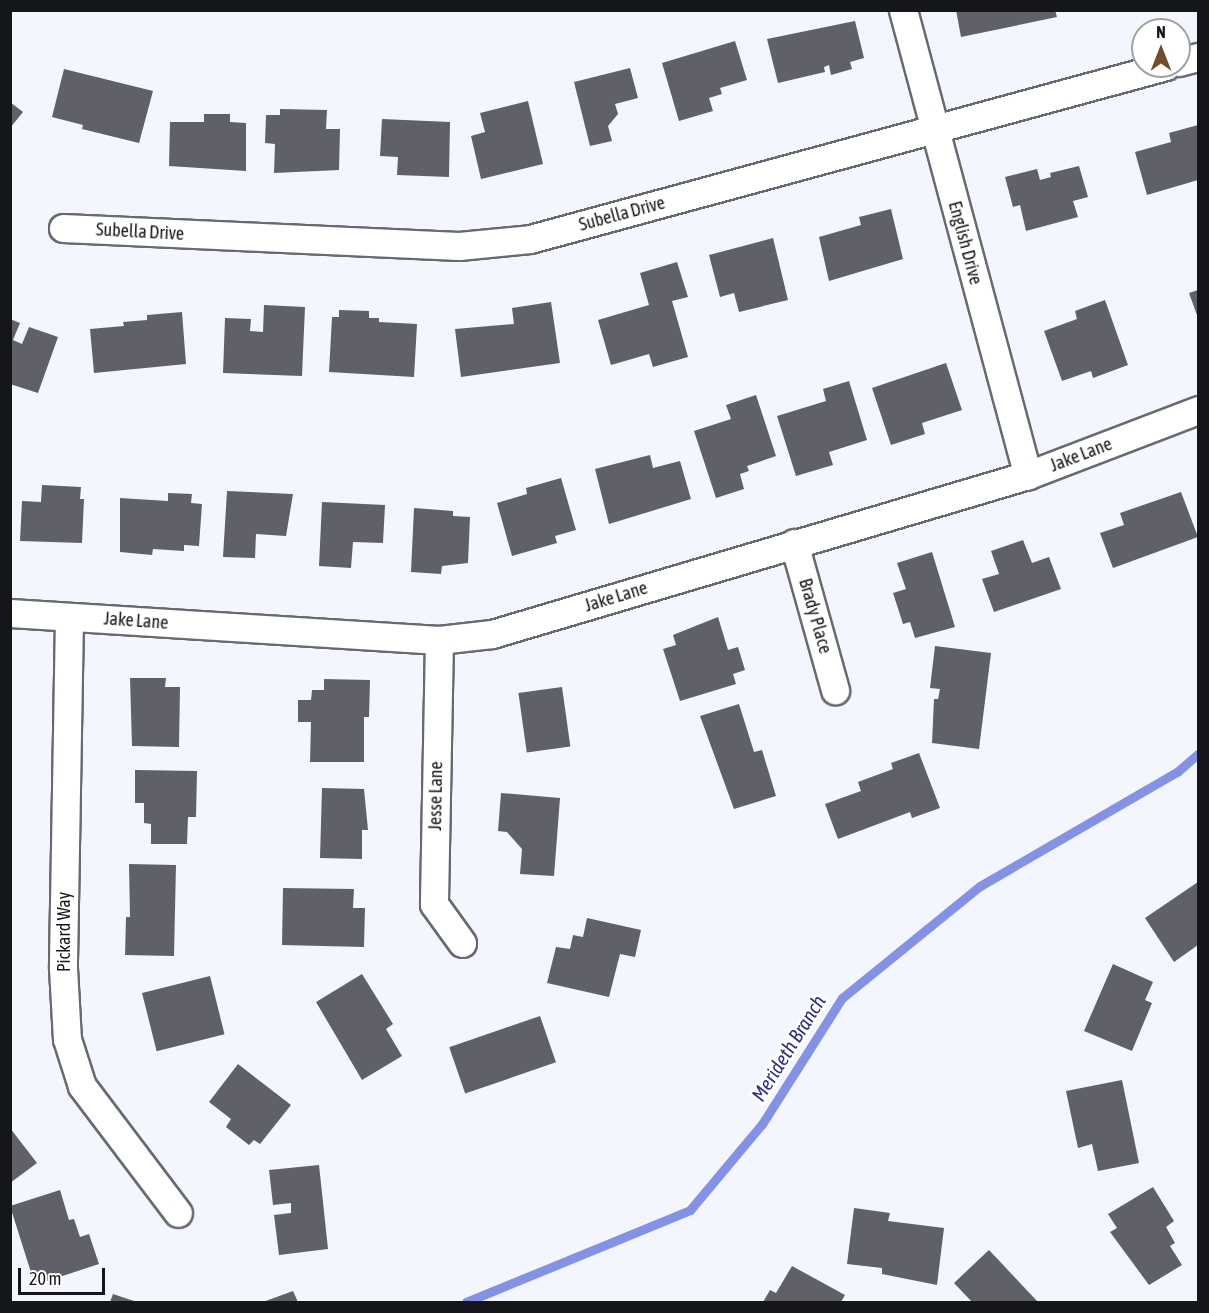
<!DOCTYPE html>
<style>
body{margin:0}
#map{position:relative;width:1209px;height:1313px;overflow:hidden;background:#f4f6fe;font-family:"Asap Condensed",sans-serif}
div>[style]{position:absolute}
.stream>*{height:9px;margin:-4.5px;padding:0 4.5px;transform-origin:4.5px;border-radius:4.5px;background:#8391e7}
.building>*{inset:0;background:#5f6068;transform-origin:0 0}
.roads{filter:drop-shadow(2px 0 #686a71) drop-shadow(-2px 0 #686a71) drop-shadow(0 2px #686a71) drop-shadow(0 -2px #686a71)}
.minor>*{height:27px;margin:-13.5px;padding:0 13.5px;transform-origin:13.5px;border-radius:13.5px;background:#fff}
span{translate:-50% -50%;white-space:nowrap;text-align:center;line-height:1.15;-webkit-text-stroke:6px #fff;paint-order:stroke}
.street-label{font-size:18px;color:#151619}
.water-label{font-size:20px;color:#2d2d8f;font-style:italic}
.frame{position:absolute;inset:0;border:12px solid #151619;pointer-events:none}
.north{position:absolute;left:1131px;top:18px;width:60px;height:60px;box-sizing:border-box;background:#fff;border:2px solid #a1a2a3;border-radius:50%;rotate:0deg;font-size:16px;font-weight:700;line-height:24px;text-align:center;color:#151619}
.north::after{content:'';display:block;margin:auto;width:21px;height:27px;background:#724e28;clip-path:polygon(50% 0,100% 100%,50% 72%,0 100%)}
.scale{position:absolute;left:18px;top:1268px;width:87px;height:27px;box-sizing:border-box;border:3px solid #151619;border-top:0;padding-left:8px;font-size:18px;line-height:21px;white-space:nowrap;color:#151619;-webkit-text-stroke:4px #fff;paint-order:stroke}
</style>
<div id="map">
<div class="stream">
<div style="left:466px;top:1302px;width:242px;rotate:-22.3deg"></div>
<div style="left:690px;top:1210px;width:112px;rotate:-50.1deg"></div>
<div style="left:762px;top:1124px;width:149px;rotate:-57.6deg"></div>
<div style="left:842px;top:998px;width:178px;rotate:-39.1deg"></div>
<div style="left:980px;top:886px;width:228px;rotate:-30.1deg"></div>
<div style="left:1177px;top:772px;width:28px;rotate:-41deg"></div>
</div>
<div class="building">
<div style="clip-path:polygon(956px 10px,1055px 10px,1057px 17px,961px 37px)"></div>
<div style="clip-path:polygon(855px 21px,864px 58px,850px 62px,852px 69px,831px 75px,829px 65px,824px 67px,825px 72px,778px 83px,767px 39px)"></div>
<div style="clip-path:polygon(735px 41px,747px 80px,720px 88px,722px 94px,709px 98px,713px 111px,679px 121px,662px 63px)"></div>
<div style="clip-path:polygon(630px 68px,638px 98px,615px 104px,618px 114px,608px 126px,612px 141px,590px 146px,574px 82px)"></div>
<div style="clip-path:polygon(64px 69px,153px 91px,139px 143px,82px 129px,83px 125px,52px 117px)"></div>
<div style="clip-path:polygon(528px 101px,543px 164px,481px 179px,471px 136px,485px 132px,480px 113px)"></div>
<div style="clip-path:polygon(10px 102px,23px 112px,10px 128px)"></div>
<div style="clip-path:polygon(280px 109px,327px 110px,326px 129px,340px 129px,339px 170px,274px 173px,275px 144px,265px 143px,266px 115px,280px 115px)"></div>
<div style="clip-path:polygon(204px 114px,230px 114px,230px 122px,246px 123px,246px 171px,169px 166px,170px 122px,204px 122px)"></div>
<div style="clip-path:polygon(382px 119px,450px 122px,449px 177px,397px 175px,398px 157px,380px 156px)"></div>
<div style="clip-path:polygon(1198px 125px,1198px 180px,1147px 195px,1135px 152px,1171px 142px,1169px 133px)"></div>
<div style="clip-path:polygon(1079px 166px,1088px 197px,1073px 201px,1078px 217px,1026px 231px,1020px 205px,1013px 207px,1005px 177px,1037px 169px,1040px 180px,1051px 177px,1050px 173px)"></div>
<div style="clip-path:polygon(891px 209px,903px 259px,829px 281px,819px 237px,861px 225px,859px 217px)"></div>
<div style="clip-path:polygon(773px 238px,788px 300px,739px 312px,734px 293px,720px 297px,709px 255px)"></div>
<div style="clip-path:polygon(677px 262px,688px 297px,672px 301px,688px 357px,653px 367px,649px 354px,611px 365px,598px 320px,649px 305px,640px 273px)"></div>
<div style="clip-path:polygon(1198px 290px,1198px 318px,1189px 293px)"></div>
<div style="clip-path:polygon(1105px 300px,1128px 365px,1093px 378px,1091px 371px,1062px 381px,1044px 331px,1077px 319px,1075px 311px)"></div>
<div style="clip-path:polygon(551px 302px,560px 363px,461px 377px,455px 329px,514px 324px,512px 308px)"></div>
<div style="clip-path:polygon(264px 305px,305px 307px,302px 376px,223px 373px,225px 318px,251px 319px,250px 331px,263px 332px)"></div>
<div style="clip-path:polygon(339px 310px,369px 311px,369px 318px,379px 318px,379px 322px,417px 324px,414px 377px,329px 372px,332px 317px,339px 317px)"></div>
<div style="clip-path:polygon(182px 312px,186px 364px,94px 373px,90px 329px,124px 326px,123px 322px,147px 320px,147px 315px)"></div>
<div style="clip-path:polygon(10px 319px,20px 323px,13px 340px,22px 344px,29px 327px,58px 337px,38px 393px,10px 384px)"></div>
<div style="clip-path:polygon(946px 363px,962px 410px,922px 423px,925px 434px,891px 445px,872px 388px)"></div>
<div style="clip-path:polygon(849px 381px,867px 440px,829px 452px,833px 465px,796px 476px,777px 416px,826px 401px,823px 389px)"></div>
<div style="clip-path:polygon(756px 395px,776px 456px,747px 466px,749px 471px,740px 474px,744px 489px,716px 498px,694px 431px,731px 419px,726px 405px)"></div>
<div style="clip-path:polygon(650px 455px,653px 468px,680px 461px,691px 499px,609px 524px,595px 469px)"></div>
<div style="clip-path:polygon(561px 478px,576px 530px,555px 536px,557px 543px,512px 556px,497px 503px,527px 494px,526px 488px)"></div>
<div style="clip-path:polygon(42px 485px,81px 487px,80px 499px,84px 499px,82px 543px,20px 541px,22px 501px,41px 502px)"></div>
<div style="clip-path:polygon(227px 491px,293px 494px,286px 536px,256px 534px,255px 558px,223px 557px)"></div>
<div style="clip-path:polygon(1181px 492px,1198px 537px,1113px 568px,1100px 533px,1124px 525px,1120px 513px)"></div>
<div style="clip-path:polygon(168px 493px,192px 494px,191px 503px,202px 504px,199px 546px,184px 545px,184px 551px,153px 549px,152px 555px,120px 552px,120px 498px,168px 501px)"></div>
<div style="clip-path:polygon(322px 502px,385px 505px,383px 543px,353px 542px,351px 568px,319px 566px)"></div>
<div style="clip-path:polygon(414px 508px,453px 511px,453px 516px,470px 517px,468px 563px,442px 566px,441px 574px,411px 572px)"></div>
<div style="clip-path:polygon(1023px 540px,1032px 563px,1049px 557px,1061px 589px,994px 612px,982px 579px,999px 574px,991px 551px)"></div>
<div style="clip-path:polygon(932px 552px,955px 627px,915px 638px,910px 622px,903px 624px,893px 593px,906px 589px,897px 563px)"></div>
<div style="clip-path:polygon(718px 617px,728px 650px,738px 647px,745px 670px,733px 674px,736px 684px,680px 701px,663px 649px,676px 645px,673px 635px)"></div>
<div style="clip-path:polygon(935px 646px,991px 653px,979px 749px,932px 743px,934px 699px,938px 699px,940px 689px,930px 688px)"></div>
<div style="clip-path:polygon(130px 678px,166px 678px,165px 687px,180px 687px,179px 747px,132px 746px)"></div>
<div style="clip-path:polygon(324px 679px,370px 680px,369px 717px,364px 717px,364px 762px,310px 762px,311px 722px,298px 722px,298px 700px,311px 700px,312px 690px,324px 690px)"></div>
<div style="left:562px;top:687px;width:60px;height:44px;rotate:82deg"></div>
<div style="clip-path:polygon(739px 704px,754px 752px,762px 750px,776px 796px,734px 809px,700px 716px)"></div>
<div style="clip-path:polygon(919px 753px,940px 808px,912px 818px,910px 812px,838px 839px,825px 804px,861px 791px,858px 782px,893px 769px,891px 763px)"></div>
<div style="clip-path:polygon(135px 770px,197px 771px,196px 817px,188px 817px,187px 844px,151px 844px,151px 824px,144px 823px,144px 803px,135px 803px)"></div>
<div style="clip-path:polygon(322px 788px,364px 789px,368px 830px,362px 830px,362px 859px,320px 858px)"></div>
<div style="clip-path:polygon(501px 793px,560px 798px,554px 876px,520px 874px,522px 849px,507px 832px,498px 831px)"></div>
<div style="clip-path:polygon(129px 864px,176px 865px,174px 956px,125px 955px,126px 917px,130px 917px)"></div>
<div style="clip-path:polygon(1198px 882px,1198px 945px,1174px 962px,1145px 918px)"></div>
<div style="clip-path:polygon(283px 888px,354px 889px,353px 908px,365px 908px,364px 947px,282px 945px)"></div>
<div style="clip-path:polygon(587px 918px,641px 930px,635px 957px,620px 954px,609px 997px,547px 983px,556px 947px,570px 949px,573px 935px,583px 937px)"></div>
<div style="clip-path:polygon(1113px 964px,1153px 982px,1145px 1000px,1152px 1003px,1132px 1051px,1084px 1031px)"></div>
<div style="clip-path:polygon(362px 974px,393px 1024px,386px 1029px,402px 1056px,362px 1080px,316px 1002px)"></div>
<div style="left:210px;top:976px;width:60px;height:70px;rotate:76deg"></div>
<div style="left:540px;top:1016px;width:49px;height:96px;rotate:71deg"></div>
<div style="clip-path:polygon(238px 1064px,291px 1105px,260px 1144px,254px 1140px,249px 1145px,226px 1127px,231px 1119px,209px 1102px)"></div>
<div style="clip-path:polygon(1122px 1080px,1139px 1163px,1098px 1171px,1092px 1144px,1078px 1148px,1066px 1091px)"></div>
<div style="clip-path:polygon(10px 1128px,37px 1163px,10px 1183px)"></div>
<div style="clip-path:polygon(319px 1165px,328px 1249px,279px 1255px,274px 1215px,291px 1213px,291px 1203px,273px 1205px,269px 1170px)"></div>
<div style="clip-path:polygon(1153px 1187px,1174px 1221px,1166px 1227px,1175px 1243px,1170px 1246px,1182px 1265px,1149px 1285px,1110px 1232px,1117px 1228px,1108px 1214px)"></div>
<div style="clip-path:polygon(60px 1190px,69px 1220px,74px 1219px,80px 1237px,89px 1234px,99px 1264px,35px 1285px,10px 1206px)"></div>
<div style="clip-path:polygon(854px 1208px,890px 1213px,888px 1221px,944px 1228px,937px 1285px,882px 1274px,882px 1268px,847px 1264px)"></div>
<div style="clip-path:polygon(989px 1250px,1038px 1302px,972px 1302px,954px 1283px)"></div>
<div style="clip-path:polygon(792px 1266px,845px 1295px,841px 1302px,763px 1302px,770px 1290px,776px 1293px)"></div>
<div style="clip-path:polygon(293px 1291px,298px 1302px,263px 1302px)"></div>
<div style="clip-path:polygon(113px 1294px,137px 1302px,110px 1302px)"></div>
</div>
<div class="roads">
<div class="minor">
<div style="left:903px;top:10px;width:482px;rotate:75deg"></div>
<div style="left:1179px;top:62px;width:20px;rotate:-15deg"></div>
<div style="left:63px;top:228px;width:396px;rotate:2.6deg"></div>
<div style="left:459px;top:246px;width:71px;rotate:-5.6deg"></div>
<div style="left:530px;top:239px;width:659px;rotate:-15.22deg"></div>
<div style="left:794px;top:543px;width:153px;rotate:74.4deg"></div>
<div style="left:10px;top:613px;width:430px;rotate:3.6deg"></div>
<div style="left:439px;top:640px;width:53px;rotate:-6.5deg"></div>
<div style="left:492px;top:634px;width:559px;rotate:-16.52deg"></div>
<div style="left:1028px;top:475px;width:182px;rotate:-20.9deg"></div>
<div style="left:69px;top:617px;width:351px;rotate:91deg"></div>
<div style="left:63px;top:968px;width:71px;rotate:86.8deg"></div>
<div style="left:67px;top:1039px;width:49px;rotate:72.3deg"></div>
<div style="left:82px;top:1086px;width:159px;rotate:52.9deg"></div>
<div style="left:439px;top:640px;width:264px;rotate:91.1deg"></div>
<div style="left:434px;top:904px;width:48px;rotate:54.3deg"></div>
</div>
</div>
<div class="street-label">
<span style="left:622px;top:214px;rotate:-15deg">Subella Drive</span>
<span style="left:140px;top:232px;rotate:3deg">Subella Drive</span>
<span style="left:965px;top:243px;rotate:75deg">English Drive</span>
<span style="left:1081px;top:455px;rotate:-21deg">Jake Lane</span>
<span style="left:616px;top:597px;rotate:-17deg">Jake Lane</span>
<span style="left:815px;top:616px;rotate:74deg">Brady Place</span>
<span style="left:136px;top:621px;rotate:4deg">Jake Lane</span>
<span style="left:436px;top:796px;rotate:-89deg">Jesse Lane</span>
<span style="left:64px;top:932px;rotate:-90deg">Pickard Way</span>
</div>
<div class="water-label">
<span style="left:788px;top:1048px;rotate:-58deg">Merideth Branch</span>
</div>
<div class="frame"></div>
<div class="north">N</div>
<div class="scale">20 m</div>
</div>
